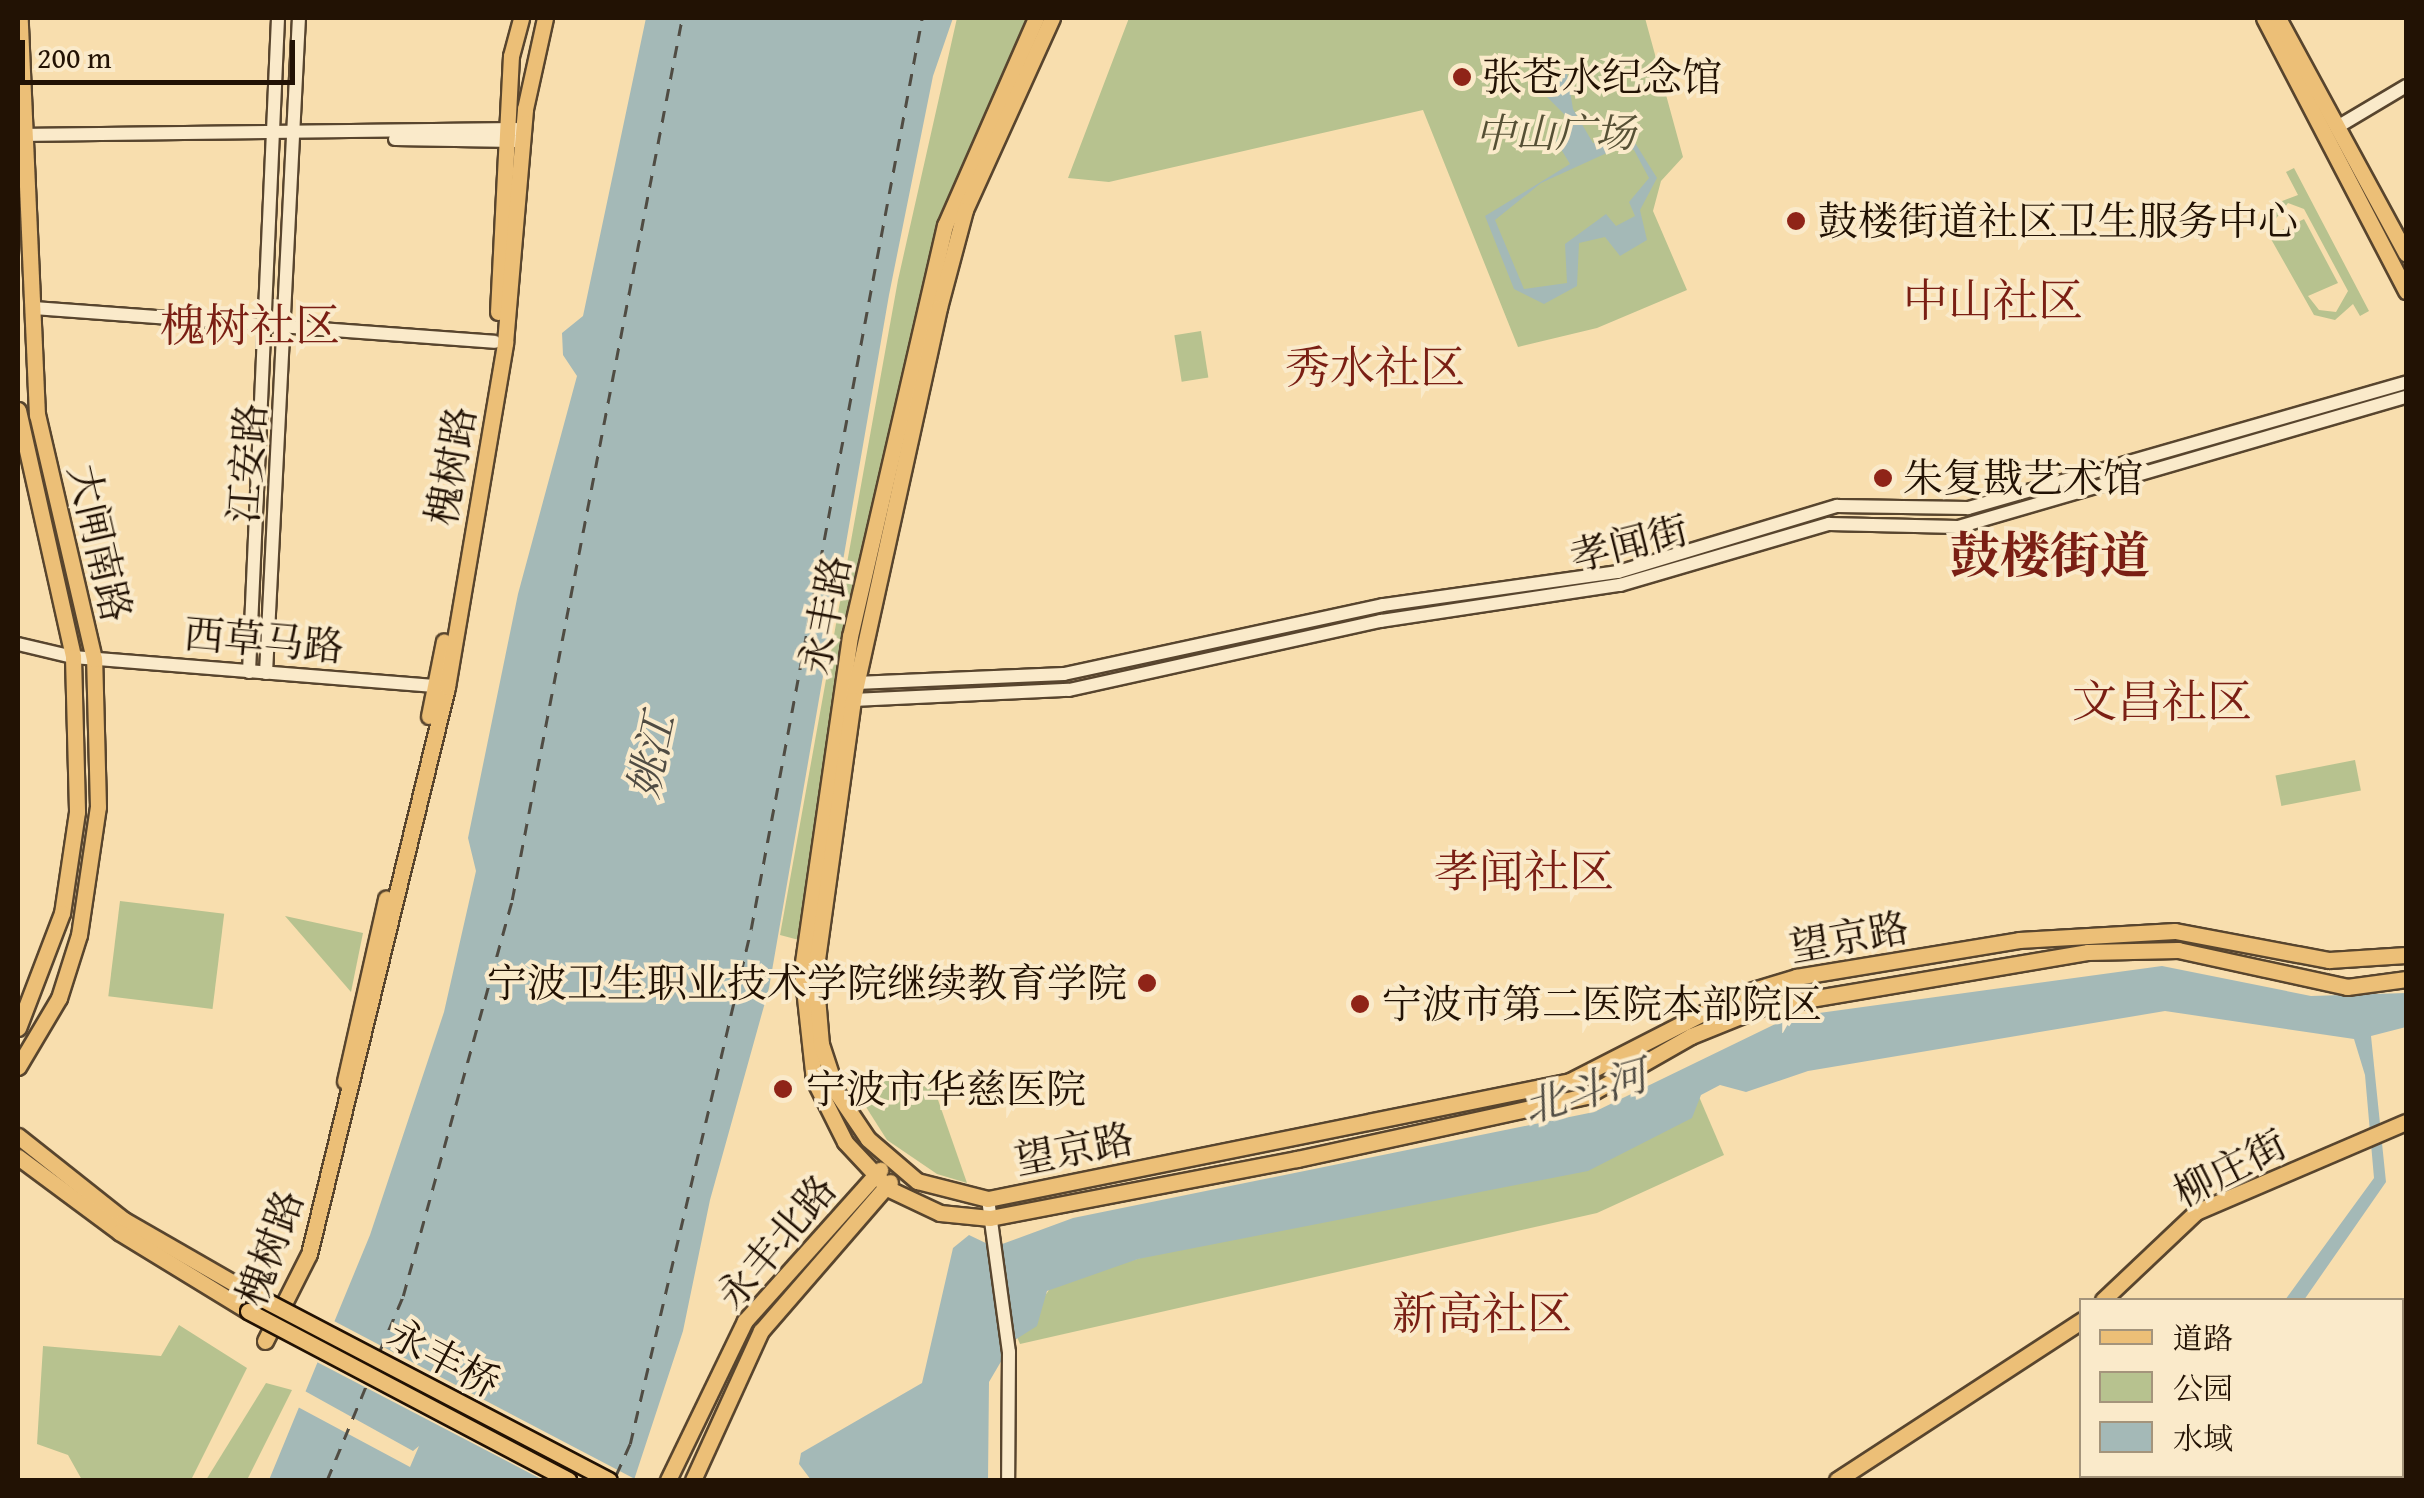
<!DOCTYPE html>
<meta charset="utf-8">
<style>
body{margin:0}
#map{position:relative;width:2424px;height:1498px;overflow:hidden;background:#f8deae;font-family:"Gentium Book Plus","Noto Serif SC",serif}
div>[style]{position:absolute}
.green>*{inset:0;background:#b7c28f;transform-origin:0 0}
.water>*{inset:0;background:#a4b9b7}
.pier>*{inset:0;background:#f8deae}
.ferry>*{height:2.5px;margin-top:-1.25px;transform-origin:0;background:repeating-linear-gradient(90deg,#504c43 0 12px,transparent 0 22px)}
.roads{filter:drop-shadow(2px 0 #58452e) drop-shadow(-2px 0 #58452e) drop-shadow(0 2px #58452e) drop-shadow(0 -2px #58452e)}
.minor>*{height:12px;margin:-6px;padding:0 6px;transform-origin:6px;border-radius:6px;background:#faeaca}
.major>*{height:15px;margin:-7.5px;padding:0 7.5px;transform-origin:7.5px;border-radius:7.5px;background:#ecbf77}
.bridges{filter:drop-shadow(2px 0 #221204) drop-shadow(-2px 0 #221204) drop-shadow(0 2px #221204) drop-shadow(0 -2px #221204)}
.major-bridge>*{height:15px;margin:-7.5px;padding:0 7.5px;transform-origin:7.5px;border-radius:7.5px;background:#ecbf77}
.dots>*{width:28px;height:28px;translate:-50% -50%;box-sizing:border-box;border:5px solid #faeaca;border-radius:50%}
span{translate:-50% -50%;white-space:nowrap;text-align:center;line-height:1.15;-webkit-text-stroke:8px #faeaca;paint-order:stroke}
.poi-label{font-size:40px;color:#221204}
.left{translate:0 -50%;text-align:left}
.right{translate:-100% -50%;text-align:right}
.park-label{font-size:40px;color:#565035;font-style:italic}
.street-label{font-size:40px;color:#221204}
.water-label{font-size:42px;color:#504c43;font-style:italic}
.quarter-label{font-size:45px;color:#7a1f14}
.district-label{font-size:50px;color:#7a1f14;font-weight:700}
.frame{position:absolute;inset:0;border:20px solid #221204;pointer-events:none}
.legend{position:absolute;left:2079px;top:1298px;width:325px;height:180px;box-sizing:border-box;background:#faeaca;border:2px solid #a4947b;margin:0;padding:12px 18px;list-style:none;font-size:30px;color:#221204}
.legend li{display:flex;align-items:center;gap:20px;height:50px}
.legend b{width:50px;border:2px solid #a4947b}
.scale{position:absolute;left:20px;top:40px;width:275px;height:45px;box-sizing:border-box;border:5px solid #221204;border-top:0;padding-left:12px;font-size:30px;line-height:35px;white-space:nowrap;color:#221204;-webkit-text-stroke:8px #faeaca;paint-order:stroke}
</style>
<div id="map">
<div class="green">
<div style="clip-path:polygon(957px 18px,1033px 18px,949px 211px,893px 440px,799px 940px,780px 935px,898px 280px)"></div>
<div style="clip-path:polygon(1129px 18px,1645px 18px,1683px 157px,1661px 181px,1653px 211px,1687px 290px,1597px 328px,1518px 347px,1423px 110px,1109px 182px,1068px 178px)"></div>
<div style="clip-path:polygon(evenodd,2294px 168px,2369px 311px,2360px 316px,2353px 304px,2335px 320px,2314px 315px,2267px 232px,2269px 206px,2298px 195px,2286px 172px,2294px 168px,2288px 203px,2304px 209px,2348px 291px,2336px 312px,2319px 310px,2308px 296px,2338px 283px,2304px 219px,2276px 233px,2271px 225px,2288px 203px)"></div>
<div style="left:1201px;top:331px;width:47px;height:27px;rotate:81deg"></div>
<div style="left:2355px;top:760px;width:31px;height:81px;rotate:79deg"></div>
<div style="left:120px;top:901px;width:105px;height:96px;rotate:7deg"></div>
<div style="clip-path:polygon(285px 916px,363px 933px,351px 992px)"></div>
<div style="clip-path:polygon(929px 1074px,967px 1183px,937px 1174px,887px 1140px,852px 1085px)"></div>
<div style="clip-path:polygon(1697px 1092px,1724px 1155px,1597px 1213px,1020px 1344px,1017px 1337px,1053px 1284px)"></div>
<div style="clip-path:polygon(179px 1325px,247px 1368px,191px 1480px,82px 1480px,68px 1455px,37px 1444px,43px 1346px,161px 1356px)"></div>
<div style="clip-path:polygon(266px 1383px,292px 1390px,247px 1480px,206px 1480px)"></div>
</div>
<div class="water">
<div style="clip-path:polygon(646px 18px,953px 18px,933px 76px,889px 295px,769px 988px,710px 1200px,683px 1331px,634px 1480px,269px 1480px,370px 1235px,444px 1012px,476px 871px,468px 838px,518px 594px,577px 376px,563px 355px,562px 333px,583px 316px)"></div>
<div style="clip-path:polygon(evenodd,1542px 67px,1567px 73px,1573px 109px,1593px 143px,1632px 138px,1657px 178px,1640px 210px,1647px 240px,1620px 256px,1605px 237px,1579px 243px,1577px 286px,1544px 304px,1514px 289px,1485px 216px,1570px 164px,1556px 141px,1571px 121px,1546px 96px,1537px 73px,1542px 67px,1620px 147px,1634px 150px,1649px 178px,1629px 202px,1635px 216px,1616px 226px,1606px 214px,1565px 244px,1567px 283px,1524px 289px,1495px 220px,1541px 183px,1620px 147px)"></div>
<div style="clip-path:polygon(2162px 966px,2311px 996px,2406px 993px,2406px 1027px,2371px 1036px,2386px 1182px,2304px 1300px,2285px 1300px,2374px 1178px,2365px 1075px,2354px 1039px,2165px 1011px,1808px 1071px,1746px 1092px,1720px 1085px,1701px 1095px,1692px 1118px,1588px 1171px,1138px 1259px,1047px 1291px,1037px 1326px,1013px 1341px,989px 1382px,988px 1480px,811px 1480px,799px 1464px,801px 1453px,922px 1383px,953px 1248px,969px 1235px,994px 1247px,1073px 1218px,1594px 1112px,1790px 1017px)"></div>
</div>
<div class="pier">
<div style="clip-path:polygon(332px 1320px,633px 1478px,632px 1480px,543px 1480px,315px 1361px)"></div>
<div style="clip-path:polygon(303px 1390px,413px 1451px,419px 1446px,410px 1467px,296px 1406px)"></div>
</div>
<div class="ferry">
<div style="left:380px;top:1350px;width:59px;rotate:-66.9deg"></div>
<div style="left:403px;top:1296px;width:411px;rotate:-74.6deg"></div>
<div style="left:512px;top:900px;width:898px;rotate:-79.09deg"></div>
<div style="left:616px;top:1475px;width:34px;rotate:-66deg"></div>
<div style="left:630px;top:1444px;width:529px;rotate:-76.78deg"></div>
<div style="left:751px;top:929px;width:927px;rotate:-79.37deg"></div>
<div style="left:327px;top:1480px;width:107px;rotate:-67.5deg"></div>
</div>
<div class="roads">
<div class="minor">
<div style="left:2339px;top:126px;width:78px;rotate:-30.8deg"></div>
<div style="left:18px;top:135px;width:498px;rotate:-0.7deg"></div>
<div style="left:395px;top:139px;width:120px;rotate:1deg"></div>
<div style="left:33px;top:308px;width:463px;rotate:4.2deg"></div>
<div style="left:18px;top:644px;width:57px;rotate:13.3deg"></div>
<div style="left:73px;top:657px;width:372px;rotate:4.6deg"></div>
<div style="left:249px;top:672px;width:655px;rotate:-87.46deg"></div>
<div style="left:266px;top:673px;width:656px;rotate:-87.12deg"></div>
<div style="left:856px;top:683px;width:208px;rotate:-2.5deg"></div>
<div style="left:1064px;top:674px;width:326px;rotate:-12.2deg"></div>
<div style="left:1383px;top:605px;width:237px;rotate:-8deg"></div>
<div style="left:1618px;top:572px;width:229px;rotate:-16.8deg"></div>
<div style="left:1837px;top:506px;width:131px;rotate:0.9deg"></div>
<div style="left:1968px;top:508px;width:456px;rotate:-16deg"></div>
<div style="left:853px;top:700px;width:216px;rotate:-2.7deg"></div>
<div style="left:1069px;top:690px;width:320px;rotate:-12.5deg"></div>
<div style="left:1381px;top:621px;width:242px;rotate:-8.6deg"></div>
<div style="left:1620px;top:585px;width:218px;rotate:-16.3deg"></div>
<div style="left:1829px;top:524px;width:129px;rotate:1.3deg"></div>
<div style="left:1958px;top:527px;width:466px;rotate:-16.2deg"></div>
<div style="left:988px;top:1199px;width:154px;rotate:82.2deg"></div>
<div style="left:1009px;top:1352px;width:128px;rotate:90.4deg"></div>
</div>
<div class="major">
<div style="left:1036px;top:18px;width:226px;rotate:113.7deg"></div>
<div style="left:945px;top:225px;width:422px;rotate:103deg"></div>
<div style="left:850px;top:636px;width:337px;rotate:98.2deg"></div>
<div style="left:802px;top:970px;width:111px;rotate:83.8deg"></div>
<div style="left:814px;top:1080px;width:69px;rotate:63.4deg"></div>
<div style="left:845px;top:1142px;width:64px;rotate:46.9deg"></div>
<div style="left:889px;top:1189px;width:56px;rotate:25.2deg"></div>
<div style="left:940px;top:1213px;width:50px;rotate:5.7deg"></div>
<div style="left:990px;top:1218px;width:313px;rotate:-10.9deg"></div>
<div style="left:1297px;top:1159px;width:296px;rotate:-12.3deg"></div>
<div style="left:1586px;top:1096px;width:121px;rotate:-29.7deg"></div>
<div style="left:1691px;top:1036px;width:78px;rotate:-21.9deg"></div>
<div style="left:1763px;top:1007px;width:330px;rotate:-9.6deg"></div>
<div style="left:2088px;top:952px;width:90px;rotate:-1.3deg"></div>
<div style="left:2178px;top:950px;width:173px;rotate:12.3deg"></div>
<div style="left:2347px;top:987px;width:60px;rotate:-7.7deg"></div>
<div style="left:1052px;top:18px;width:211px;rotate:114.4deg"></div>
<div style="left:965px;top:210px;width:101px;rotate:104.9deg"></div>
<div style="left:939px;top:308px;width:401px;rotate:102.4deg"></div>
<div style="left:853px;top:700px;width:276px;rotate:97.9deg"></div>
<div style="left:815px;top:973px;width:71px;rotate:85.2deg"></div>
<div style="left:821px;top:1044px;width:52px;rotate:71.9deg"></div>
<div style="left:837px;top:1093px;width:55px;rotate:56deg"></div>
<div style="left:868px;top:1139px;width:65px;rotate:40.6deg"></div>
<div style="left:917px;top:1181px;width:73px;rotate:14.2deg"></div>
<div style="left:988px;top:1199px;width:594px;rotate:-11.46deg"></div>
<div style="left:1570px;top:1081px;width:191px;rotate:-27.1deg"></div>
<div style="left:1740px;top:994px;width:59px;rotate:-16.9deg"></div>
<div style="left:1796px;top:977px;width:226px;rotate:-9.4deg"></div>
<div style="left:2019px;top:940px;width:156px;rotate:-3.3deg"></div>
<div style="left:2175px;top:931px;width:157px;rotate:10.7deg"></div>
<div style="left:2329px;top:960px;width:77px;rotate:-3.7deg"></div>
<div style="left:2264px;top:18px;width:308px;rotate:62.5deg"></div>
<div style="left:2278px;top:18px;width:268px;rotate:61.5deg"></div>
<div style="left:498px;top:312px;width:256px;rotate:-87.1deg"></div>
<div style="left:511px;top:56px;width:39px;rotate:-75deg"></div>
<div style="left:18px;top:410px;width:253px;rotate:77.4deg"></div>
<div style="left:73px;top:657px;width:155px;rotate:88.5deg"></div>
<div style="left:77px;top:812px;width:102px;rotate:98.4deg"></div>
<div style="left:62px;top:913px;width:123px;rotate:110.9deg"></div>
<div style="left:429px;top:716px;width:76px;rotate:-78.7deg"></div>
<div style="left:18px;top:1067px;width:80px;rotate:-59.3deg"></div>
<div style="left:59px;top:998px;width:66px;rotate:-72.4deg"></div>
<div style="left:79px;top:935px;width:129px;rotate:-81.6deg"></div>
<div style="left:98px;top:807px;width:148px;rotate:-91.5deg"></div>
<div style="left:94px;top:659px;width:251px;rotate:-103.1deg"></div>
<div style="left:37px;top:415px;width:397px;rotate:-92.5deg"></div>
<div style="left:345px;top:1081px;width:187px;rotate:-77.3deg"></div>
<div style="left:18px;top:1136px;width:135px;rotate:38.4deg"></div>
<div style="left:124px;top:1220px;width:144px;rotate:29.9deg"></div>
<div style="left:18px;top:1157px;width:126px;rotate:36.6deg"></div>
<div style="left:119px;top:1232px;width:151px;rotate:31.5deg"></div>
<div style="left:2103px;top:1300px;width:128px;rotate:-43.4deg"></div>
<div style="left:2196px;top:1212px;width:228px;rotate:-23.2deg"></div>
<div style="left:265px;top:1341px;width:97px;rotate:-63.2deg"></div>
<div style="left:309px;top:1254px;width:584px;rotate:-76.32deg"></div>
<div style="left:447px;top:687px;width:349px;rotate:-80.4deg"></div>
<div style="left:505px;top:343px;width:235px;rotate:-85.1deg"></div>
<div style="left:525px;top:109px;width:93px;rotate:-77.6deg"></div>
<div style="left:668px;top:1480px;width:177px;rotate:-64.2deg"></div>
<div style="left:745px;top:1321px;width:203px;rotate:-48.2deg"></div>
<div style="left:693px;top:1480px;width:164px;rotate:-65.5deg"></div>
<div style="left:761px;top:1331px;width:197px;rotate:-49.1deg"></div>
<div style="left:1837px;top:1480px;width:293px;rotate:-33.1deg"></div>
</div>
</div>
<div class="bridges">
<div class="major-bridge">
<div style="left:249px;top:1292px;width:406px;rotate:27.6deg"></div>
<div style="left:248px;top:1311px;width:362px;rotate:27.8deg"></div>
</div>
</div>
<div class="dots">
<div style="left:1462px;top:77px;background:#8f2418"></div>
<div style="left:1796px;top:221px;background:#8f2418"></div>
<div style="left:1883px;top:478px;background:#8f2418"></div>
<div style="left:1147px;top:983px;background:#8f2418"></div>
<div style="left:1360px;top:1004px;background:#8f2418"></div>
<div style="left:783px;top:1089px;background:#8f2418"></div>
</div>
<div class="poi-label">
<span class="left" style="left:1482px;top:77px">张苍水纪念馆</span>
<span class="left" style="left:1818px;top:221px">鼓楼街道社区卫生服务中心</span>
<span class="left" style="left:1903px;top:478px">朱复戡艺术馆</span>
<span class="right" style="left:1127px;top:983px">宁波卫生职业技术学院继续教育学院</span>
<span class="left" style="left:1382px;top:1004px">宁波市第二医院本部院区</span>
<span class="left" style="left:806px;top:1089px">宁波市华慈医院</span>
</div>
<div class="park-label">
<span style="left:1555px;top:133px">中山广场</span>
</div>
<div class="street-label">
<span style="left:247px;top:463px;rotate:-86deg">江安路</span>
<span style="left:451px;top:466px;rotate:-80deg">槐树路</span>
<span style="left:100px;top:543px;rotate:77deg">大闸南路</span>
<span style="left:1629px;top:543px;rotate:-14deg">孝闻街</span>
<span style="left:825px;top:615px;rotate:-79deg">永丰路</span>
<span style="left:264px;top:640px;rotate:5deg">西草马路</span>
<span style="left:1849px;top:937px;rotate:-10deg">望京路</span>
<span style="left:1074px;top:1149px;rotate:-11deg">望京路</span>
<span style="left:2230px;top:1168px;rotate:-27deg">柳庄街</span>
<span style="left:776px;top:1242px;rotate:-50deg">永丰北路</span>
<span style="left:270px;top:1248px;rotate:-70deg">槐树路</span>
<span style="left:444px;top:1358px;rotate:28deg">永丰桥</span>
</div>
<div class="water-label">
<span style="left:651px;top:756px;rotate:-78deg">姚江</span>
<span style="left:1585px;top:1091px;rotate:-16deg">北斗河</span>
</div>
<div class="quarter-label">
<span style="left:1993px;top:300px">中山社区</span>
<span style="left:250px;top:325px">槐树社区</span>
<span style="left:1375px;top:367px">秀水社区</span>
<span style="left:2162px;top:701px">文昌社区</span>
<span style="left:1524px;top:871px">孝闻社区</span>
<span style="left:1482px;top:1313px">新高社区</span>
</div>
<div class="district-label">
<span style="left:2050px;top:555px">鼓楼街道</span>
</div>
<div class="frame"></div>
<ul class="legend">
<li><b style="height:12px;background:#ecbf77"></b>道路</li>
<li><b style="height:28px;background:#b7c28f"></b>公园</li>
<li><b style="height:28px;background:#a4b9b7"></b>水域</li>
</ul>
<div class="scale">200 m</div>
</div>
